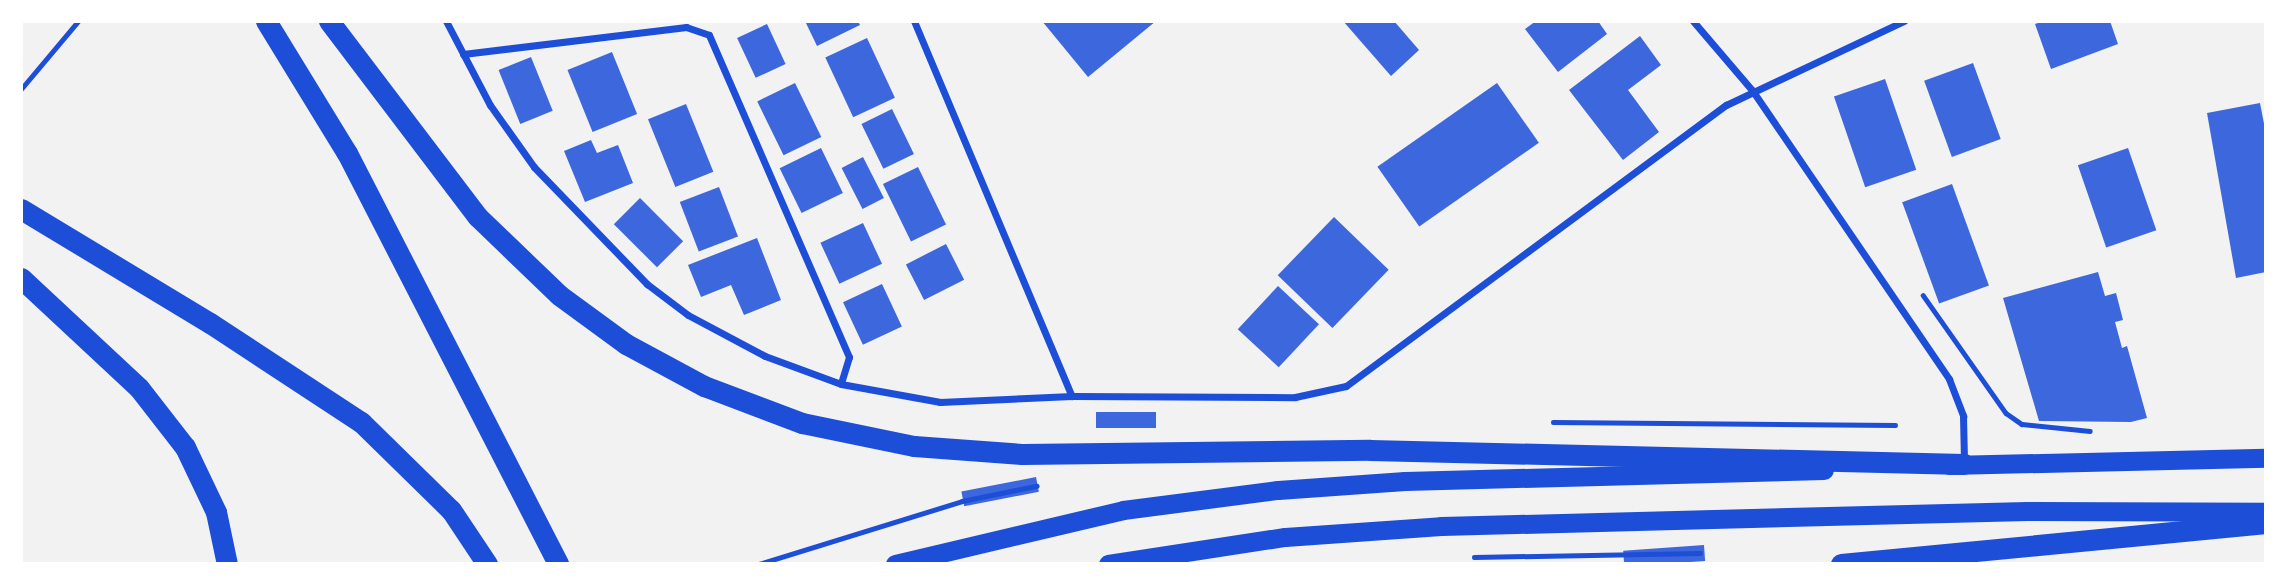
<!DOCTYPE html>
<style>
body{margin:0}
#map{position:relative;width:2287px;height:585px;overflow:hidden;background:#f2f2f2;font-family:"Golos Text",sans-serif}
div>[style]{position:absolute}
.building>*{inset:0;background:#3d67dc;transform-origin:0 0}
.path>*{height:4.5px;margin:-2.25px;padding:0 2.25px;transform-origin:2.25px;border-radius:2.25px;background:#1d4ed8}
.service>*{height:5px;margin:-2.5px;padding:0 2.5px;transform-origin:2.5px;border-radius:2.5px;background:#1d4ed8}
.minor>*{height:7px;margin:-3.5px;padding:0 3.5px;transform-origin:3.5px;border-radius:3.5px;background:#1d4ed8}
.trunk>*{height:19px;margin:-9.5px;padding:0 9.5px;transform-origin:9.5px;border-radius:9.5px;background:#1d4ed8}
.motorway>*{height:21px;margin:-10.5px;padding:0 10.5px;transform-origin:10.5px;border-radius:10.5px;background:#1d4ed8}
span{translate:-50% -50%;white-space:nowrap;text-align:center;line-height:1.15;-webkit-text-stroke:6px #fff;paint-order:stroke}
.frame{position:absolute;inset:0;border:23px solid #fff;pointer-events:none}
</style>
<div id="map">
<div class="building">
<div style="clip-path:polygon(805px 21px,858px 21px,860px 25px,817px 46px)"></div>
<div style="clip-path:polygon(1042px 21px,1156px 21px,1088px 77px)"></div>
<div style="clip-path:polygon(1343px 21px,1394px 21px,1419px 50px,1391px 76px)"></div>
<div style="clip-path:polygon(1536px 21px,1598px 21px,1607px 34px,1558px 72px,1525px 29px)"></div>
<div style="clip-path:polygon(2044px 21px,2110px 21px,2118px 44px,2051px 69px,2035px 24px)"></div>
<div style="left:767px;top:24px;width:44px;height:33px;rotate:65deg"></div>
<div style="clip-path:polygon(1640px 36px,1661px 65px,1628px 90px,1659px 132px,1623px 160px,1569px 90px)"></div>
<div style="left:867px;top:38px;width:66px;height:46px;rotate:65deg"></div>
<div style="left:612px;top:52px;width:67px;height:48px;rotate:68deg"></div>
<div style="left:531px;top:57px;width:58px;height:35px;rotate:68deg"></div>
<div style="left:1973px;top:63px;width:81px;height:52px;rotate:70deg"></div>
<div style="left:1885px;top:79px;width:96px;height:54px;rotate:71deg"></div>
<div style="left:795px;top:83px;width:60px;height:42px;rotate:64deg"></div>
<div style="left:1497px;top:83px;width:73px;height:146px;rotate:55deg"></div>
<div style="clip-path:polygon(2260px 103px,2266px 134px,2266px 272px,2236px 278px,2207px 113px)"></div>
<div style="left:686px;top:104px;width:73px;height:41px;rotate:68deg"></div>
<div style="left:892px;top:109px;width:50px;height:34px;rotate:64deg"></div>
<div style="clip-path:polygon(591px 140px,597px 153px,618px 145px,633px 183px,585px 202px,564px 151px)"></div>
<div style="left:821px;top:148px;width:50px;height:46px;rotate:64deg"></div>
<div style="left:2128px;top:148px;width:87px;height:53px;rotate:71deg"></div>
<div style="left:863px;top:157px;width:46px;height:24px;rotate:63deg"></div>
<div style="left:918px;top:167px;width:64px;height:39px;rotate:64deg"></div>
<div style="left:1952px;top:184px;width:108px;height:53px;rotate:70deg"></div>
<div style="left:719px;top:187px;width:53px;height:42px;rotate:69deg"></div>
<div style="left:640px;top:198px;width:61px;height:37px;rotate:45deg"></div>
<div style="left:1334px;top:217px;width:76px;height:81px;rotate:44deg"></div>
<div style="left:863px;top:223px;width:45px;height:47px;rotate:65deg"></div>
<div style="clip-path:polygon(757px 238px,781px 300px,744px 315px,731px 285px,701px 297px,688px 265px)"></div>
<div style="left:946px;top:244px;width:40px;height:45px;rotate:63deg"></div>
<div style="clip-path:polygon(2098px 272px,2105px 296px,2116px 293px,2123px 320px,2115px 322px,2122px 348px,2127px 346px,2147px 418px,2131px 422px,2039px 421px,2003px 298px)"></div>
<div style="left:882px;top:284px;width:47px;height:43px;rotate:65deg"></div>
<div style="left:1278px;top:286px;width:56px;height:59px;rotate:43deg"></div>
<div style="left:1156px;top:412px;width:16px;height:60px;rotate:90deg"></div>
<div style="left:1036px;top:477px;width:15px;height:76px;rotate:79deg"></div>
<div style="left:1704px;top:545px;width:16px;height:81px;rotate:86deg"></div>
</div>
<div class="path">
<div style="left:1923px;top:295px;width:144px;rotate:54.9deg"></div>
<div style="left:2006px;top:413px;width:19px;rotate:35deg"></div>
<div style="left:2022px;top:424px;width:68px;rotate:5.9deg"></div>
<div style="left:1553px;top:422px;width:342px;rotate:0.5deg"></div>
<div style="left:1474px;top:557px;width:226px;rotate:-1deg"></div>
<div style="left:759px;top:564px;width:213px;rotate:-17.2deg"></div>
<div style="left:962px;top:501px;width:76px;rotate:-11.5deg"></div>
</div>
<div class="service">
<div style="left:21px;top:89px;width:89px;rotate:-50deg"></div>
</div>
<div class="minor">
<div style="left:446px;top:21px;width:95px;rotate:62.4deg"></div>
<div style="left:490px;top:105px;width:76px;rotate:54.6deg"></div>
<div style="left:534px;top:167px;width:163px;rotate:46deg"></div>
<div style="left:647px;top:284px;width:51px;rotate:37.1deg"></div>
<div style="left:688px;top:315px;width:87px;rotate:28deg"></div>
<div style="left:765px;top:356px;width:81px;rotate:20.2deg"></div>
<div style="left:841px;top:384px;width:101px;rotate:10.3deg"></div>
<div style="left:940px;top:402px;width:132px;rotate:-2.6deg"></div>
<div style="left:1072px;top:396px;width:223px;rotate:0.3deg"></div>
<div style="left:1295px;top:397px;width:52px;rotate:-12.2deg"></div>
<div style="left:1346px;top:386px;width:473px;rotate:-36.5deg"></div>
<div style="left:1726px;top:105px;width:197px;rotate:-25.3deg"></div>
<div style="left:914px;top:21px;width:407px;rotate:67.2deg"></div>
<div style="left:1693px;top:21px;width:91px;rotate:49.5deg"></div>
<div style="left:1752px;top:90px;width:350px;rotate:55.7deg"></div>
<div style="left:1949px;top:379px;width:40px;rotate:69deg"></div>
<div style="left:1963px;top:416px;width:44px;rotate:88.7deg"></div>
<div style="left:463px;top:54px;width:225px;rotate:-6.9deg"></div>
<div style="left:686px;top:27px;width:24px;rotate:19deg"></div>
<div style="left:709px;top:35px;width:351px;rotate:66.5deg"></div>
<div style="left:849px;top:357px;width:28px;rotate:107deg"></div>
</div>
<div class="trunk">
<div style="left:1949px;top:465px;width:317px;rotate:-1.3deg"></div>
<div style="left:895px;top:564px;width:234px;rotate:-13.3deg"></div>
<div style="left:1123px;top:510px;width:156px;rotate:-7.4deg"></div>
<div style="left:1278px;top:490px;width:127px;rotate:-4.1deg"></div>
<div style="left:1405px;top:481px;width:419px;rotate:-1.5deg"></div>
<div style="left:1108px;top:564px;width:179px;rotate:-8.7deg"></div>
<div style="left:1285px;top:537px;width:156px;rotate:-4deg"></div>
<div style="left:1441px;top:526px;width:586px;rotate:-1.47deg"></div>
<div style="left:2027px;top:511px;width:239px;rotate:0.2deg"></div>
</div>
<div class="motorway">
<div style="left:266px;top:21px;width:155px;rotate:58.5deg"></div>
<div style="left:347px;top:153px;width:462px;rotate:62.8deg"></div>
<div style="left:329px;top:21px;width:246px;rotate:52.8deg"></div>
<div style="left:478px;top:217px;width:112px;rotate:43.9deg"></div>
<div style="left:559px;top:295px;width:83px;rotate:36.2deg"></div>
<div style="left:626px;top:344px;width:89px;rotate:28.3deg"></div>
<div style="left:704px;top:386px;width:105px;rotate:20.7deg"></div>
<div style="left:802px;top:423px;width:114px;rotate:11.6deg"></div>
<div style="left:914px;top:446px;width:108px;rotate:4.2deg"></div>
<div style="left:1022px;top:454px;width:348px;rotate:-0.7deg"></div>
<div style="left:1370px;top:450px;width:594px;rotate:1.35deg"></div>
<div style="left:21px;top:209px;width:221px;rotate:31.1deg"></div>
<div style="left:210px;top:323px;width:181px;rotate:33.3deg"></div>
<div style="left:361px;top:422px;width:126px;rotate:44.4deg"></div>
<div style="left:451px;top:510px;width:65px;rotate:56.3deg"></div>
<div style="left:21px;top:278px;width:161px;rotate:43deg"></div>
<div style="left:139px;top:388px;width:75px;rotate:52.1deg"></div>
<div style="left:185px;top:447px;width:72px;rotate:64.5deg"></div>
<div style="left:216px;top:512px;width:53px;rotate:78.1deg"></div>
<div style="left:1841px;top:564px;width:427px;rotate:-5.5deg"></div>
</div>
<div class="frame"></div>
</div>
